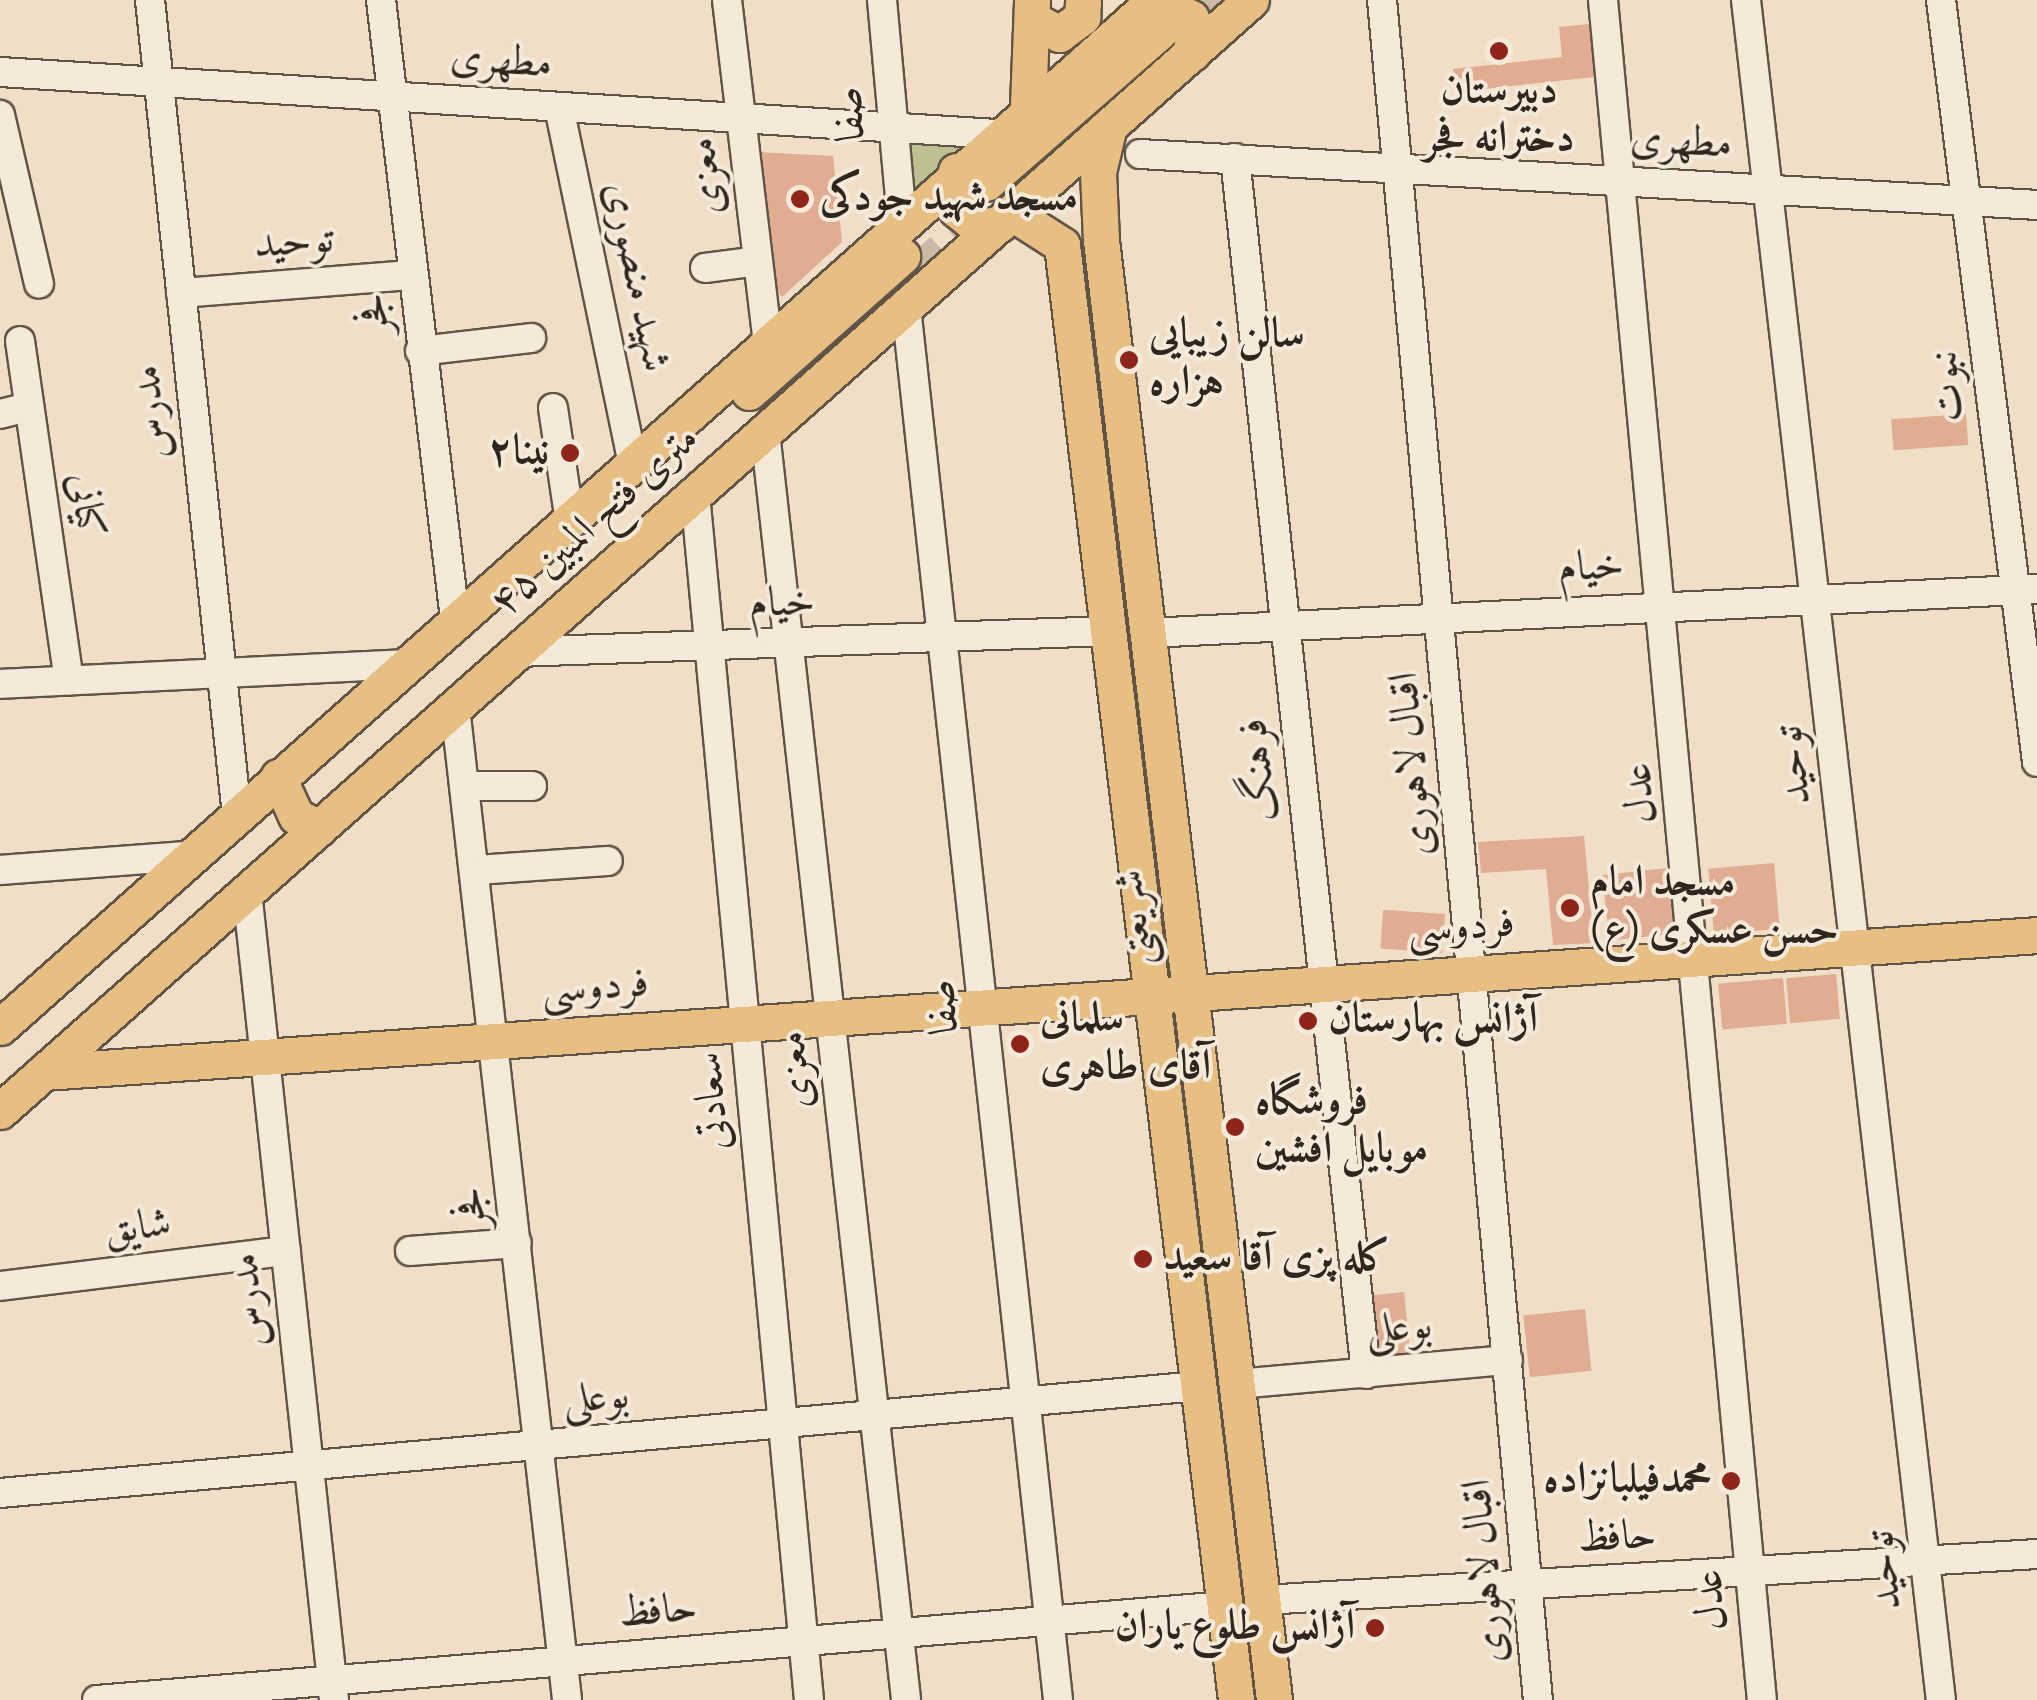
<!DOCTYPE html>
<meta charset="utf-8">
<style>
body{margin:0}
#map{position:relative;width:2037px;height:1700px;overflow:hidden;background:#f0dec6;font-family:"Sorts Mill Goudy",Amiri,serif}
div>[style]{position:absolute}
.green>*{inset:0;background:#bfc091}
.building>*{inset:0;background:#e0ac92;transform-origin:0 0}
.major-tunnel>*{height:35px;margin-top:-17.5px;transform-origin:0;background:repeating-linear-gradient(90deg,#cab9a4 0 35px,transparent 0 53px)}
.roads{filter:drop-shadow(2px 0 #605447) drop-shadow(-2px 0 #605447) drop-shadow(0 2px #605447) drop-shadow(0 -2px #605447)}
.minor>*{height:28px;margin:-14px;padding:0 14px;transform-origin:14px;border-radius:14px;background:#f5eada}
.major>*{height:35px;margin:-17.5px;padding:0 17.5px;transform-origin:17.5px;border-radius:17.5px;background:#e8bf83}
.dots>*{width:28px;height:28px;translate:-50% -50%;box-sizing:border-box;border:5px solid #f5eada;border-radius:50%}
span{translate:-50% -50%;white-space:nowrap;text-align:center;line-height:1.15;-webkit-text-stroke:8px #f5eada;paint-order:stroke}
.street-label{font-size:42px;color:#30261d}
.poi-label{font-size:42px;color:#30261d;font-weight:700}
.left{translate:0 -50%;text-align:left}
.right{translate:-100% -50%;text-align:right}
</style>
<div id="map">
<div class="green">
<div style="clip-path:polygon(903px 135px,978px 141px,908px 203px)"></div>
</div>
<div class="building">
<div style="clip-path:polygon(1589px 24px,1595px 77px,1455px 92px,1453px 69px,1562px 57px,1559px 27px)"></div>
<div style="clip-path:polygon(757px 152px,833px 156px,842px 242px,782px 297px,773px 286px)"></div>
<div style="left:1966px;top:414px;width:31px;height:75px;rotate:86deg"></div>
<div style="clip-path:polygon(1584px 836px,1594px 943px,1553px 945px,1546px 869px,1481px 873px,1478px 842px)"></div>
<div style="left:1774px;top:863px;width:66px;height:66px;rotate:85deg"></div>
<div style="left:1668px;top:868px;width:66px;height:66px;rotate:84deg"></div>
<div style="left:1445px;top:914px;width:39px;height:62px;rotate:94deg"></div>
<div style="left:1836px;top:974px;width:45px;height:50px;rotate:85deg"></div>
<div style="left:1783px;top:978px;width:46px;height:65px;rotate:85deg"></div>
<div style="left:1404px;top:1292px;width:62px;height:35px;rotate:84deg"></div>
<div style="left:1585px;top:1309px;width:62px;height:62px;rotate:84deg"></div>
</div>
<div class="major-tunnel">
<div style="left:1172px;top:46px;width:69px;rotate:-41.5deg"></div>
<div style="left:916px;top:273px;width:111px;rotate:-41.7deg"></div>
</div>
<div class="roads">
<div class="minor">
<div style="left:150px;top:0;width:820px;rotate:83.91deg"></div>
<div style="left:381px;top:0;width:623px;rotate:83.18deg"></div>
<div style="left:727px;top:0;width:344px;rotate:83.2deg"></div>
<div style="left:882px;top:0;width:222px;rotate:84.8deg"></div>
<div style="left:1382px;top:0;width:1707px;rotate:84.76deg"></div>
<div style="left:1603px;top:0;width:1707px;rotate:84.66deg"></div>
<div style="left:1746px;top:0;width:1711px;rotate:83.46deg"></div>
<div style="left:1941px;top:0;width:768px;rotate:82.82deg"></div>
<div style="left:0;top:72px;width:999px;rotate:3.56deg"></div>
<div style="left:559px;top:107px;width:365px;rotate:78.3deg"></div>
<div style="left:0;top:115px;width:173px;rotate:77deg"></div>
<div style="left:1140px;top:154px;width:898px;rotate:3.25deg"></div>
<div style="left:1235px;top:158px;width:1223px;rotate:83.85deg"></div>
<div style="left:705px;top:268px;width:53px;rotate:-7.5deg"></div>
<div style="left:181px;top:293px;width:232px;rotate:-4.5deg"></div>
<div style="left:906px;top:307px;width:1401px;rotate:83.77deg"></div>
<div style="left:20px;top:341px;width:343px;rotate:81.8deg"></div>
<div style="left:420px;top:351px;width:112px;rotate:-6.7deg"></div>
<div style="left:553px;top:408px;width:115px;rotate:81.5deg"></div>
<div style="left:0;top:414px;width:30px;rotate:-14deg"></div>
<div style="left:765px;top:432px;width:1276px;rotate:83.65deg"></div>
<div style="left:695px;top:494px;width:1211px;rotate:84.6deg"></div>
<div style="left:1148px;top:633px;width:890px;rotate:-2.83deg"></div>
<div style="left:517px;top:652px;width:592px;rotate:-2.03deg"></div>
<div style="left:0;top:684px;width:405px;rotate:-2.8deg"></div>
<div style="left:455px;top:707px;width:999px;rotate:83.56deg"></div>
<div style="left:466px;top:786px;width:66px"></div>
<div style="left:0;top:870px;width:189px;rotate:-4.3deg"></div>
<div style="left:476px;top:870px;width:132px;rotate:-3.9deg"></div>
<div style="left:247px;top:891px;width:814px;rotate:83.86deg"></div>
<div style="left:410px;top:1251px;width:107px;rotate:-4.3deg"></div>
<div style="left:0;top:1286px;width:288px;rotate:-7deg"></div>
<div style="left:1237px;top:1384px;width:272px;rotate:-5.1deg"></div>
<div style="left:0;top:1493px;width:1204px;rotate:-5.1deg"></div>
<div style="left:1263px;top:1600px;width:775px;rotate:-3.4deg"></div>
<div style="left:97px;top:1700px;width:1132px;rotate:-4.76deg"></div>
</div>
<div class="major">
<div style="left:1154px;top:0;width:41px;rotate:25.9deg"></div>
<div style="left:1191px;top:18px;width:35px;rotate:88deg"></div>
<div style="left:1034px;top:20px;width:29px;rotate:29deg"></div>
<div style="left:1059px;top:34px;width:29px;rotate:-36deg"></div>
<div style="left:1082px;top:17px;width:15px;rotate:-86deg"></div>
<div style="left:1028px;top:106px;width:106px;rotate:-87.8deg"></div>
<div style="left:1109px;top:126px;width:47px;rotate:103.4deg"></div>
<div style="left:1098px;top:172px;width:68px;rotate:87.5deg"></div>
<div style="left:1101px;top:240px;width:1470px;rotate:83.24deg"></div>
<div style="left:956px;top:171px;width:39px;rotate:89deg"></div>
<div style="left:957px;top:210px;width:27px;rotate:39deg"></div>
<div style="left:978px;top:227px;width:22px;rotate:-8deg"></div>
<div style="left:986px;top:183px;width:231px;rotate:-41.1deg"></div>
<div style="left:1012px;top:213px;width:59px;rotate:32.6deg"></div>
<div style="left:1062px;top:245px;width:1465px;rotate:83.18deg"></div>
<div style="left:749px;top:392px;width:205px;rotate:-41.6deg"></div>
<div style="left:278px;top:777px;width:43px;rotate:65.2deg"></div>
<div style="left:296px;top:816px;width:26px;rotate:28deg"></div>
<div style="left:0;top:1027px;width:1546px;rotate:-41.64deg"></div>
<div style="left:44px;top:1072px;width:1998px;rotate:-3.93deg"></div>
<div style="left:0;top:1111px;width:1673px;rotate:-41.61deg"></div>
</div>
</div>
<div class="dots">
<div style="left:1499px;top:51px;background:#8f2418"></div>
<div style="left:800px;top:199px;background:#8f2418"></div>
<div style="left:1129px;top:360px;background:#8f2418"></div>
<div style="left:570px;top:453px;background:#8f2418"></div>
<div style="left:1570px;top:908px;background:#8f2418"></div>
<div style="left:1308px;top:1021px;background:#8f2418"></div>
<div style="left:1020px;top:1044px;background:#8f2418"></div>
<div style="left:1235px;top:1127px;background:#8f2418"></div>
<div style="left:1143px;top:1259px;background:#8f2418"></div>
<div style="left:1731px;top:1481px;background:#8f2418"></div>
<div style="left:1375px;top:1628px;background:#8f2418"></div>
</div>
<div class="street-label">
<span style="left:501px;top:63px;rotate:4deg">مطهری</span>
<span style="left:852px;top:114px;rotate:-95deg">صفا</span>
<span style="left:1681px;top:144px;rotate:3deg">مطهری</span>
<span style="left:708px;top:176px;rotate:-97deg">معزی</span>
<span style="left:294px;top:244px;rotate:-4deg">توحید</span>
<span style="left:635px;top:277px;rotate:78deg">شهید منصوری</span>
<span style="left:376px;top:314px;rotate:-96deg">فجر</span>
<span style="left:1949px;top:386px;rotate:-97deg">نبوت</span>
<span style="left:153px;top:412px;rotate:-96deg">مدرس</span>
<span style="left:84px;top:505px;rotate:82deg">کیانی</span>
<span style="left:596px;top:522px;rotate:-42deg">۴۵ متری فتح المبین</span>
<span style="left:1591px;top:569px;rotate:-3deg">خیام</span>
<span style="left:782px;top:605px;rotate:-2deg">خیام</span>
<span style="left:1414px;top:764px;rotate:-95deg">اقبال لاهوری</span>
<span style="left:1795px;top:765px;rotate:-97deg">توحید</span>
<span style="left:1261px;top:770px;rotate:-97deg">فرهنگ</span>
<span style="left:1642px;top:793px;rotate:-95deg">عدل</span>
<span style="left:1136px;top:918px;rotate:-97deg">شریعتی</span>
<span style="left:1461px;top:929px;rotate:-4deg">فردوسی</span>
<span style="left:595px;top:989px;rotate:-4deg">فردوسی</span>
<span style="left:945px;top:1007px;rotate:-96deg">صفا</span>
<span style="left:797px;top:1070px;rotate:-96deg">معزی</span>
<span style="left:714px;top:1101px;rotate:-95deg">سعادتی</span>
<span style="left:473px;top:1208px;rotate:-96deg">فجر</span>
<span style="left:138px;top:1229px;rotate:-7deg">شایق</span>
<span style="left:251px;top:1300px;rotate:-96deg">مدرس</span>
<span style="left:1399px;top:1330px;rotate:-5deg">بوعلی</span>
<span style="left:596px;top:1400px;rotate:-5deg">بوعلی</span>
<span style="left:1617px;top:1539px;rotate:-3deg">حافظ</span>
<span style="left:1886px;top:1570px;rotate:-96deg">توحید</span>
<span style="left:1487px;top:1571px;rotate:-95deg">اقبال لاهوری</span>
<span style="left:1713px;top:1600px;rotate:-95deg">عدل</span>
<span style="left:658px;top:1613px;rotate:-5deg">حافظ</span>
</div>
<div class="poi-label">
<span style="left:1499px;top:116px">دبیرستان<br>دخترانه فجر</span>
<span class="left" style="left:820px;top:199px">مسجد شهید جودکی</span>
<span class="left" style="left:1149px;top:360px">سالن زیبایی<br>هزاره</span>
<span class="right" style="left:550px;top:453px">نینا۲</span>
<span class="left" style="left:1590px;top:908px">مسجد امام<br>حسن عسکری (ع)</span>
<span class="left" style="left:1040px;top:1044px">سلمانی<br>آقای طاهری</span>
<span class="left" style="left:1328px;top:1021px">آژانس بهارستان</span>
<span class="left" style="left:1255px;top:1127px">فروشگاه<br>موبایل افشین</span>
<span class="left" style="left:1163px;top:1259px">کله پزی آقا سعید</span>
<span class="right" style="left:1711px;top:1481px">محمدفيلبانزاده</span>
<span class="right" style="left:1355px;top:1628px">آژانس طلوع یاران</span>
</div>
</div>
